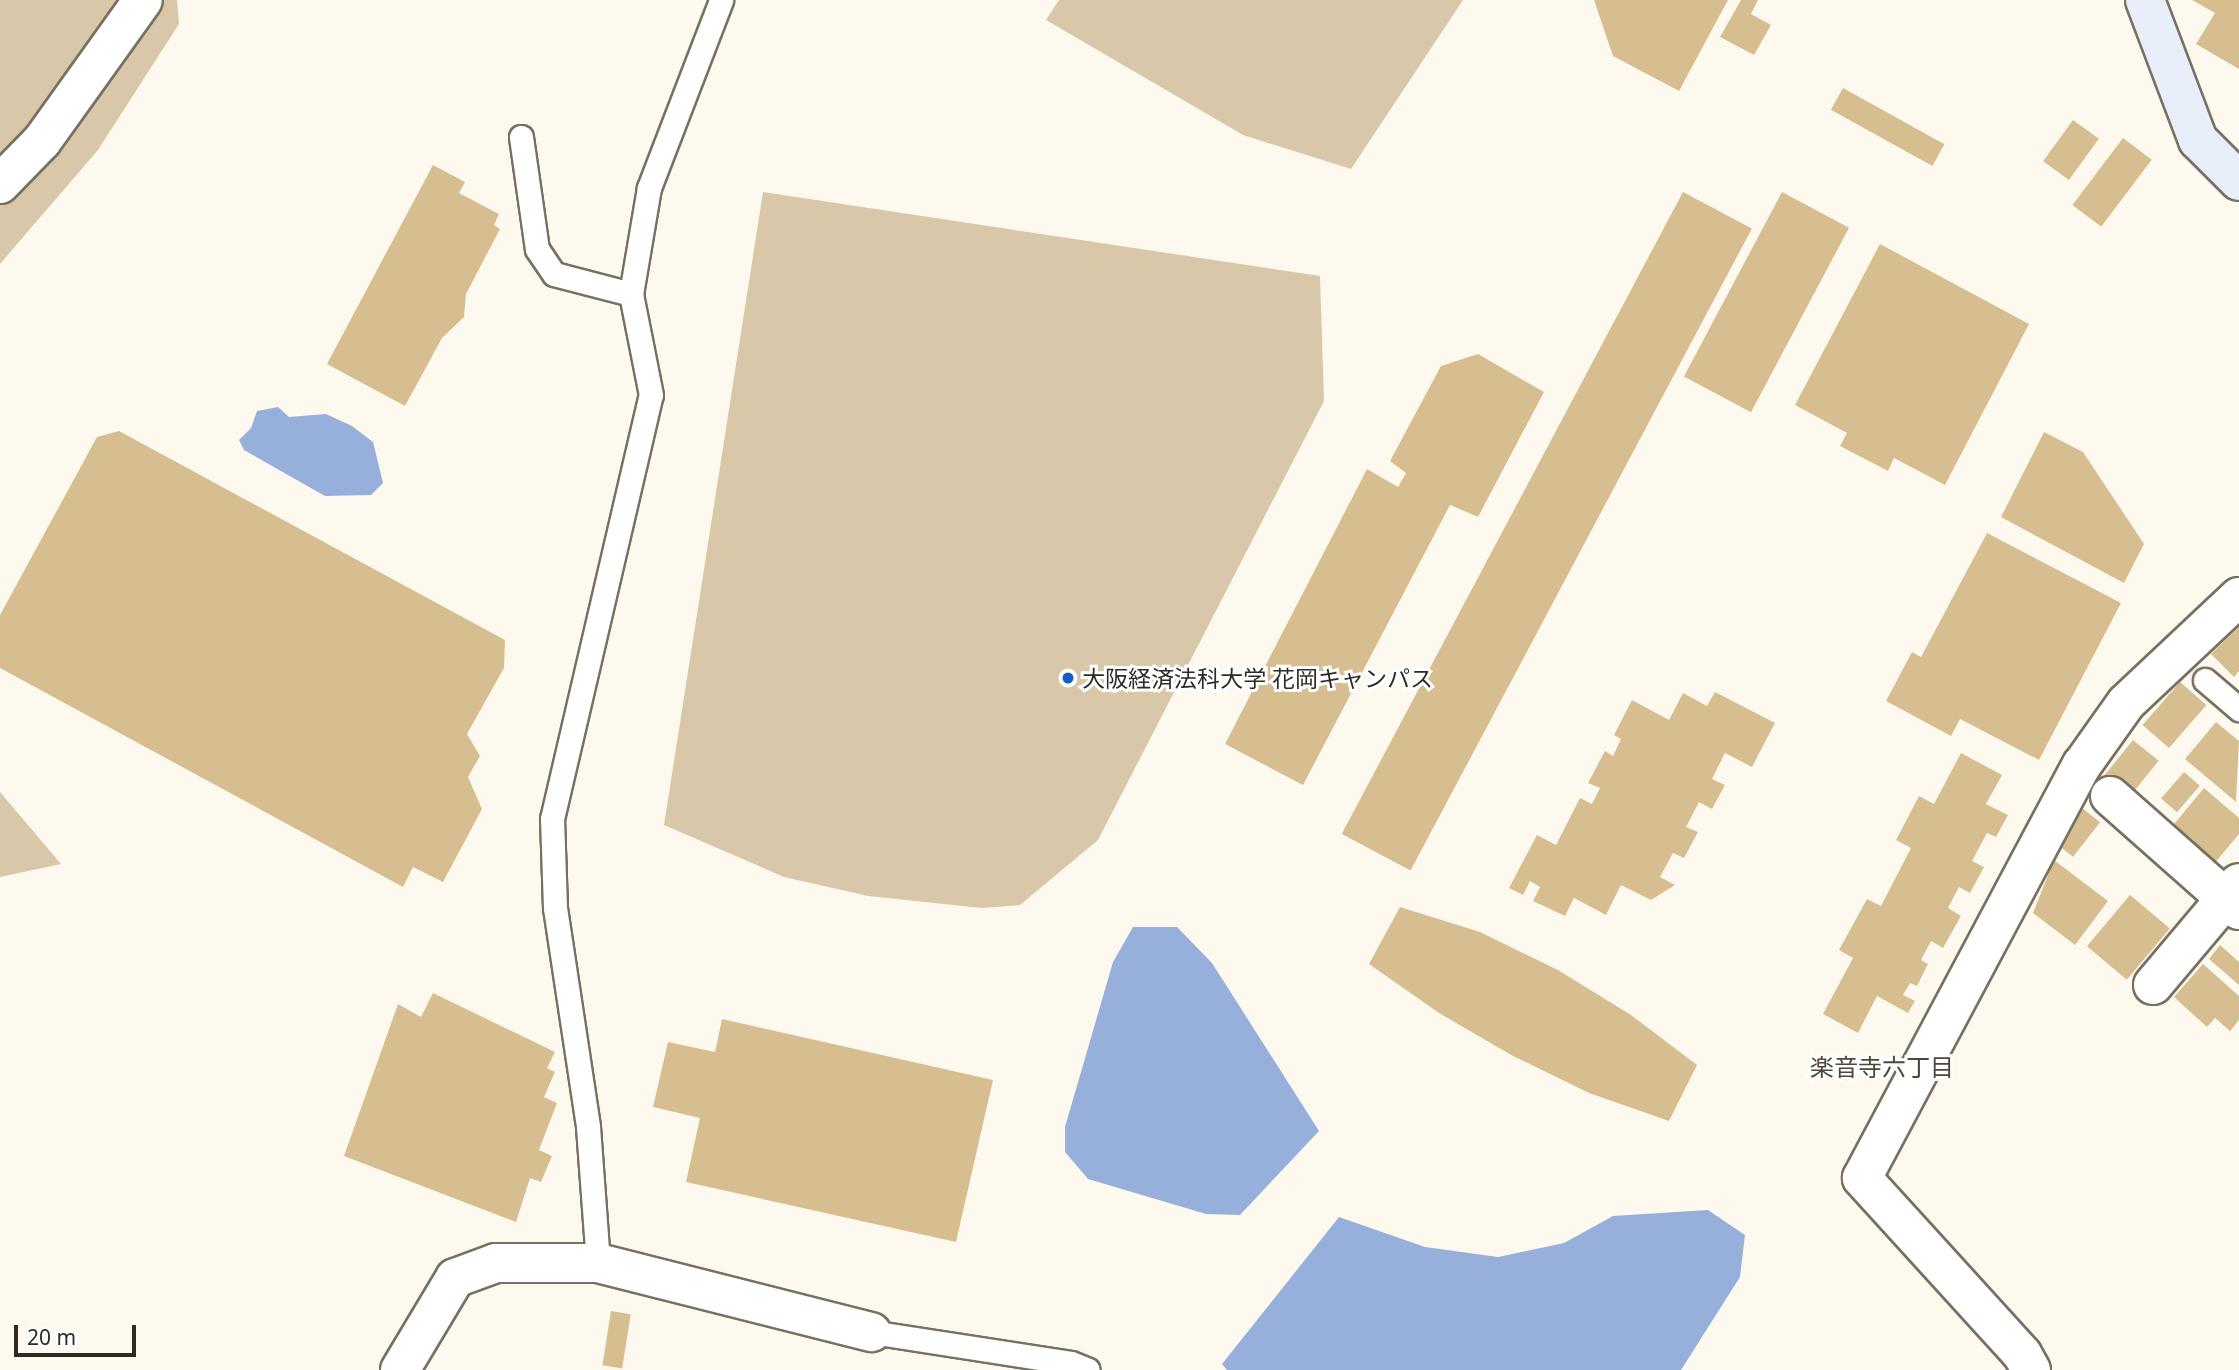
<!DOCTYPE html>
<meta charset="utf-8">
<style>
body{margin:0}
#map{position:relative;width:2239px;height:1370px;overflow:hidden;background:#fef9ee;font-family:"Noto Sans","Noto Sans JP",sans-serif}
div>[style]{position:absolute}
.green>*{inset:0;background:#d8c8a9}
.water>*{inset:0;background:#97b0db}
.building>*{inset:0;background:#d7be90;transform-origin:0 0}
.roads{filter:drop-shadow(2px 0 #787061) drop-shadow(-2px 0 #787061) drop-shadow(0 2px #787061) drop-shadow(0 -2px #787061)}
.lane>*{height:23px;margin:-11.5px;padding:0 11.5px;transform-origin:11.5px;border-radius:11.5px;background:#fff}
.street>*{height:38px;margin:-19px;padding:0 19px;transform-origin:19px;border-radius:19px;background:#fff}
.secondary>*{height:38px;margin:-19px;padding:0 19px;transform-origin:19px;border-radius:19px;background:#e8effb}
.dots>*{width:19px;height:19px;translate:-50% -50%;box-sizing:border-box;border:4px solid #fff;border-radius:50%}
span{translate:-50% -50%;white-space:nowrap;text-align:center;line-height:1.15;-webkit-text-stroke:6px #fff;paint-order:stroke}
.poi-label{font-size:23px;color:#2e2b25}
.left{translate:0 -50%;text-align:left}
.neighbourhood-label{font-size:24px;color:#4f4739}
.scale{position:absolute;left:14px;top:1325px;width:122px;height:32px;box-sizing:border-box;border:4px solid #2e2b25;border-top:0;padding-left:9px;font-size:21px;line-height:24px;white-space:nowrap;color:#2e2b25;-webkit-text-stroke:5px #fff;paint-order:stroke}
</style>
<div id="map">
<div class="green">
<div style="clip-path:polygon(0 0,177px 0,179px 24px,98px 150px,0 264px)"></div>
<div style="clip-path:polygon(1059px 0,1463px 0,1351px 169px,1243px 135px,1046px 20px)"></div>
<div style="clip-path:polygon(763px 192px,1320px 276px,1324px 401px,1098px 840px,1020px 905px,982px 908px,868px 896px,784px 877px,664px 825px)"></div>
<div style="clip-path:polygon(0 792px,61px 864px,0 877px)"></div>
</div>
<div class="water">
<div style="clip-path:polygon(278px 407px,289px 417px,326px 414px,352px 426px,373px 442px,383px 483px,371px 495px,325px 496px,244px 450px,239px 440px,251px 428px,257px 411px)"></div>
<div style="clip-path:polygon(1133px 927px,1177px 927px,1212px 963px,1319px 1131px,1240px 1215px,1206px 1214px,1088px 1179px,1065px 1152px,1065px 1127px,1113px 962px)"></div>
<div style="clip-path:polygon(1708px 1210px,1745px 1235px,1740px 1277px,1681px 1370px,1227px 1370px,1222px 1364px,1339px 1217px,1425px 1247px,1498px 1257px,1564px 1243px,1613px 1216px)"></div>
</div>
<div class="building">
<div style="clip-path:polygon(1594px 0,1728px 0,1679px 91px,1613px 56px)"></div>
<div style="clip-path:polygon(1741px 0,1758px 0,1751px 14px,1771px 25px,1754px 55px,1720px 37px)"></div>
<div style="clip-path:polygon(2192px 0,2239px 0,2239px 69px,2196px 44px,2215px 13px)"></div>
<div style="left:1843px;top:88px;width:116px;height:25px;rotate:29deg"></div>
<div style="left:2073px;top:120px;width:32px;height:51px;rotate:36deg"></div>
<div style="left:2123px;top:138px;width:36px;height:84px;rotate:37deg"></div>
<div style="clip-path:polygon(433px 165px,465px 182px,459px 193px,499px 214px,494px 225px,500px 229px,466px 294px,464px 317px,442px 338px,405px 406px,327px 364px)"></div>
<div style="left:1683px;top:192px;width:78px;height:727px;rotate:28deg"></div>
<div style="left:1782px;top:192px;width:76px;height:209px;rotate:28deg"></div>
<div style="clip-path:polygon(1880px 244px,2029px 324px,1945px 485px,1894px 458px,1888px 471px,1840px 446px,1847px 433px,1795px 405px)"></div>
<div style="clip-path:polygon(1478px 354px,1544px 392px,1478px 517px,1450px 505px,1303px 785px,1225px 744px,1367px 469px,1398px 487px,1406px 473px,1390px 461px,1441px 366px)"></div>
<div style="clip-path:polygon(119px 431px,505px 640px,504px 668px,467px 734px,480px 756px,468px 777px,482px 809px,443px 882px,413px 867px,403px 887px,0 668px,0 615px,97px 437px)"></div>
<div style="clip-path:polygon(2044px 432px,2083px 452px,2144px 544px,2124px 583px,2001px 517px)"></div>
<div style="clip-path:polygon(1987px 533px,2121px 603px,2039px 760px,1960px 719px,1951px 736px,1886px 701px,1912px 652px,1921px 657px)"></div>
<div style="clip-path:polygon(2239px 627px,2239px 671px,2234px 677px,2211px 654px)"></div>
<div style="left:2180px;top:682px;width:35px;height:57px;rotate:41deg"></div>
<div style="clip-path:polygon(1715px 692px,1775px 723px,1752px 767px,1725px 753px,1712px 779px,1725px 785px,1712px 809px,1699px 802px,1686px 827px,1698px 832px,1684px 858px,1673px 853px,1660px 877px,1675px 885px,1651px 900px,1621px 885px,1606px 915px,1574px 898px,1565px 916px,1533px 901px,1540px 887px,1530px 881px,1523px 895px,1509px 888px,1537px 835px,1556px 845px,1580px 798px,1592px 804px,1600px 788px,1588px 783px,1605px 751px,1613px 756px,1621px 739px,1614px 735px,1632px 700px,1669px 720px,1683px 693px,1707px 706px)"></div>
<div style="clip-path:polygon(2216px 722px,2239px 741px,2236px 802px,2185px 759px)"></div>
<div style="left:2133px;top:740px;width:33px;height:46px;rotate:39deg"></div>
<div style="clip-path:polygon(1961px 753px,2002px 775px,1986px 804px,2008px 815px,1996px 837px,1987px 833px,1972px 861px,1984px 867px,1970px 893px,1959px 887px,1948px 908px,1961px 916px,1943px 948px,1931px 941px,1921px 960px,1928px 964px,1917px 986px,1910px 983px,1903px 995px,1915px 1001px,1908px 1013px,1877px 996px,1858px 1033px,1823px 1014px,1853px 958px,1839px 950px,1867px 899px,1881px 906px,1911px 848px,1896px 840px,1919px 796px,1934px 804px)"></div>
<div style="left:2184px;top:772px;width:21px;height:35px;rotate:41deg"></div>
<div style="clip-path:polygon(2204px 788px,2239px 818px,2239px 834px,2209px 870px,2165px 835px)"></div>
<div style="left:2082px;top:808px;width:23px;height:44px;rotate:38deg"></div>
<div style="clip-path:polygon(2054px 860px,2108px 901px,2075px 945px,2033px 913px)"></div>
<div style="left:2130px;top:895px;width:52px;height:67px;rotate:40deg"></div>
<div style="clip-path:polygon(1400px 907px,1480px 932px,1558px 970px,1631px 1015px,1697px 1065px,1669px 1121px,1589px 1093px,1513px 1056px,1439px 1013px,1369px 964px)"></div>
<div style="clip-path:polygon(2220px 945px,2239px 962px,2239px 985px,2209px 959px)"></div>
<div style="clip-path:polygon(2203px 964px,2239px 996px,2239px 1020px,2230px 1031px,2215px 1018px,2207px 1027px,2174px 997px)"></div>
<div style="clip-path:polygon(433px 993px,555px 1052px,547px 1068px,555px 1072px,544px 1097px,557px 1103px,539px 1150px,552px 1156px,541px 1182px,530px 1178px,516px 1222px,344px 1156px,398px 1004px,421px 1017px)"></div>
<div style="clip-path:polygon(722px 1019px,993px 1080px,956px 1242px,686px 1182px,700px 1118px,653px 1107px,668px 1042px,715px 1052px)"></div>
<div style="left:611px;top:1311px;width:20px;height:55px;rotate:9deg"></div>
</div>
<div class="roads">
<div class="lane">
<div style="left:521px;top:137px;width:113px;rotate:81.9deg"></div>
<div style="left:537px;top:249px;width:30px;rotate:56deg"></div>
<div style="left:554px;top:274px;width:80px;rotate:14.6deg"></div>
<div style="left:2205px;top:680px;width:45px;rotate:40.5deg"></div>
<div style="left:598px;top:1263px;width:137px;rotate:-94.2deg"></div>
<div style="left:588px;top:1126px;width:220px;rotate:-98.6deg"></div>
<div style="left:555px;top:908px;width:89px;rotate:-91.9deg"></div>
<div style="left:552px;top:819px;width:435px;rotate:-76.9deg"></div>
<div style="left:651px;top:395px;width:103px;rotate:-101.2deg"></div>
<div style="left:631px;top:294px;width:108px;rotate:-80.4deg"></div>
<div style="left:649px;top:188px;width:201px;rotate:-69deg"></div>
<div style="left:871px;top:1332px;width:202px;rotate:8.8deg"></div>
<div style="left:1071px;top:1363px;width:18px;rotate:22deg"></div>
</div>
<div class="street">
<div style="left:0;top:184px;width:60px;rotate:-45.7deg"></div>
<div style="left:42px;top:141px;width:173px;rotate:-54.4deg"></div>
<div style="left:2110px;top:796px;width:172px;rotate:41.5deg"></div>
<div style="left:2153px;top:985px;width:133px;rotate:-49.9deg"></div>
<div style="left:400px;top:1370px;width:107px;rotate:-59.1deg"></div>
<div style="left:455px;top:1278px;width:44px;rotate:-20.1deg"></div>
<div style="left:496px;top:1263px;width:102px"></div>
<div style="left:598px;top:1263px;width:282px;rotate:14.2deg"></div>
<div style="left:2031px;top:1370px;width:18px;rotate:-119deg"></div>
<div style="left:2022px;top:1354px;width:238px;rotate:-132.3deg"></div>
<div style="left:1862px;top:1178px;width:468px;rotate:-62deg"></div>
<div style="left:2082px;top:765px;width:76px;rotate:-54.6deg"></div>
<div style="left:2126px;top:703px;width:155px;rotate:-43.2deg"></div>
</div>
<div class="secondary">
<div style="left:2145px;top:0;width:150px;rotate:69.3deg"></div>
<div style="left:2198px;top:140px;width:58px;rotate:45deg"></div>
</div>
</div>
<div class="dots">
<div style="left:1068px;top:678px;background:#175ac5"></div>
</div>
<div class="poi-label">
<span class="left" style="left:1082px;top:678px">大阪経済法科大学 花岡キャンパス</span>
</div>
<div class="neighbourhood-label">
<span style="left:1882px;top:1067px">楽音寺六丁目</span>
</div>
<div class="scale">20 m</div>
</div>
